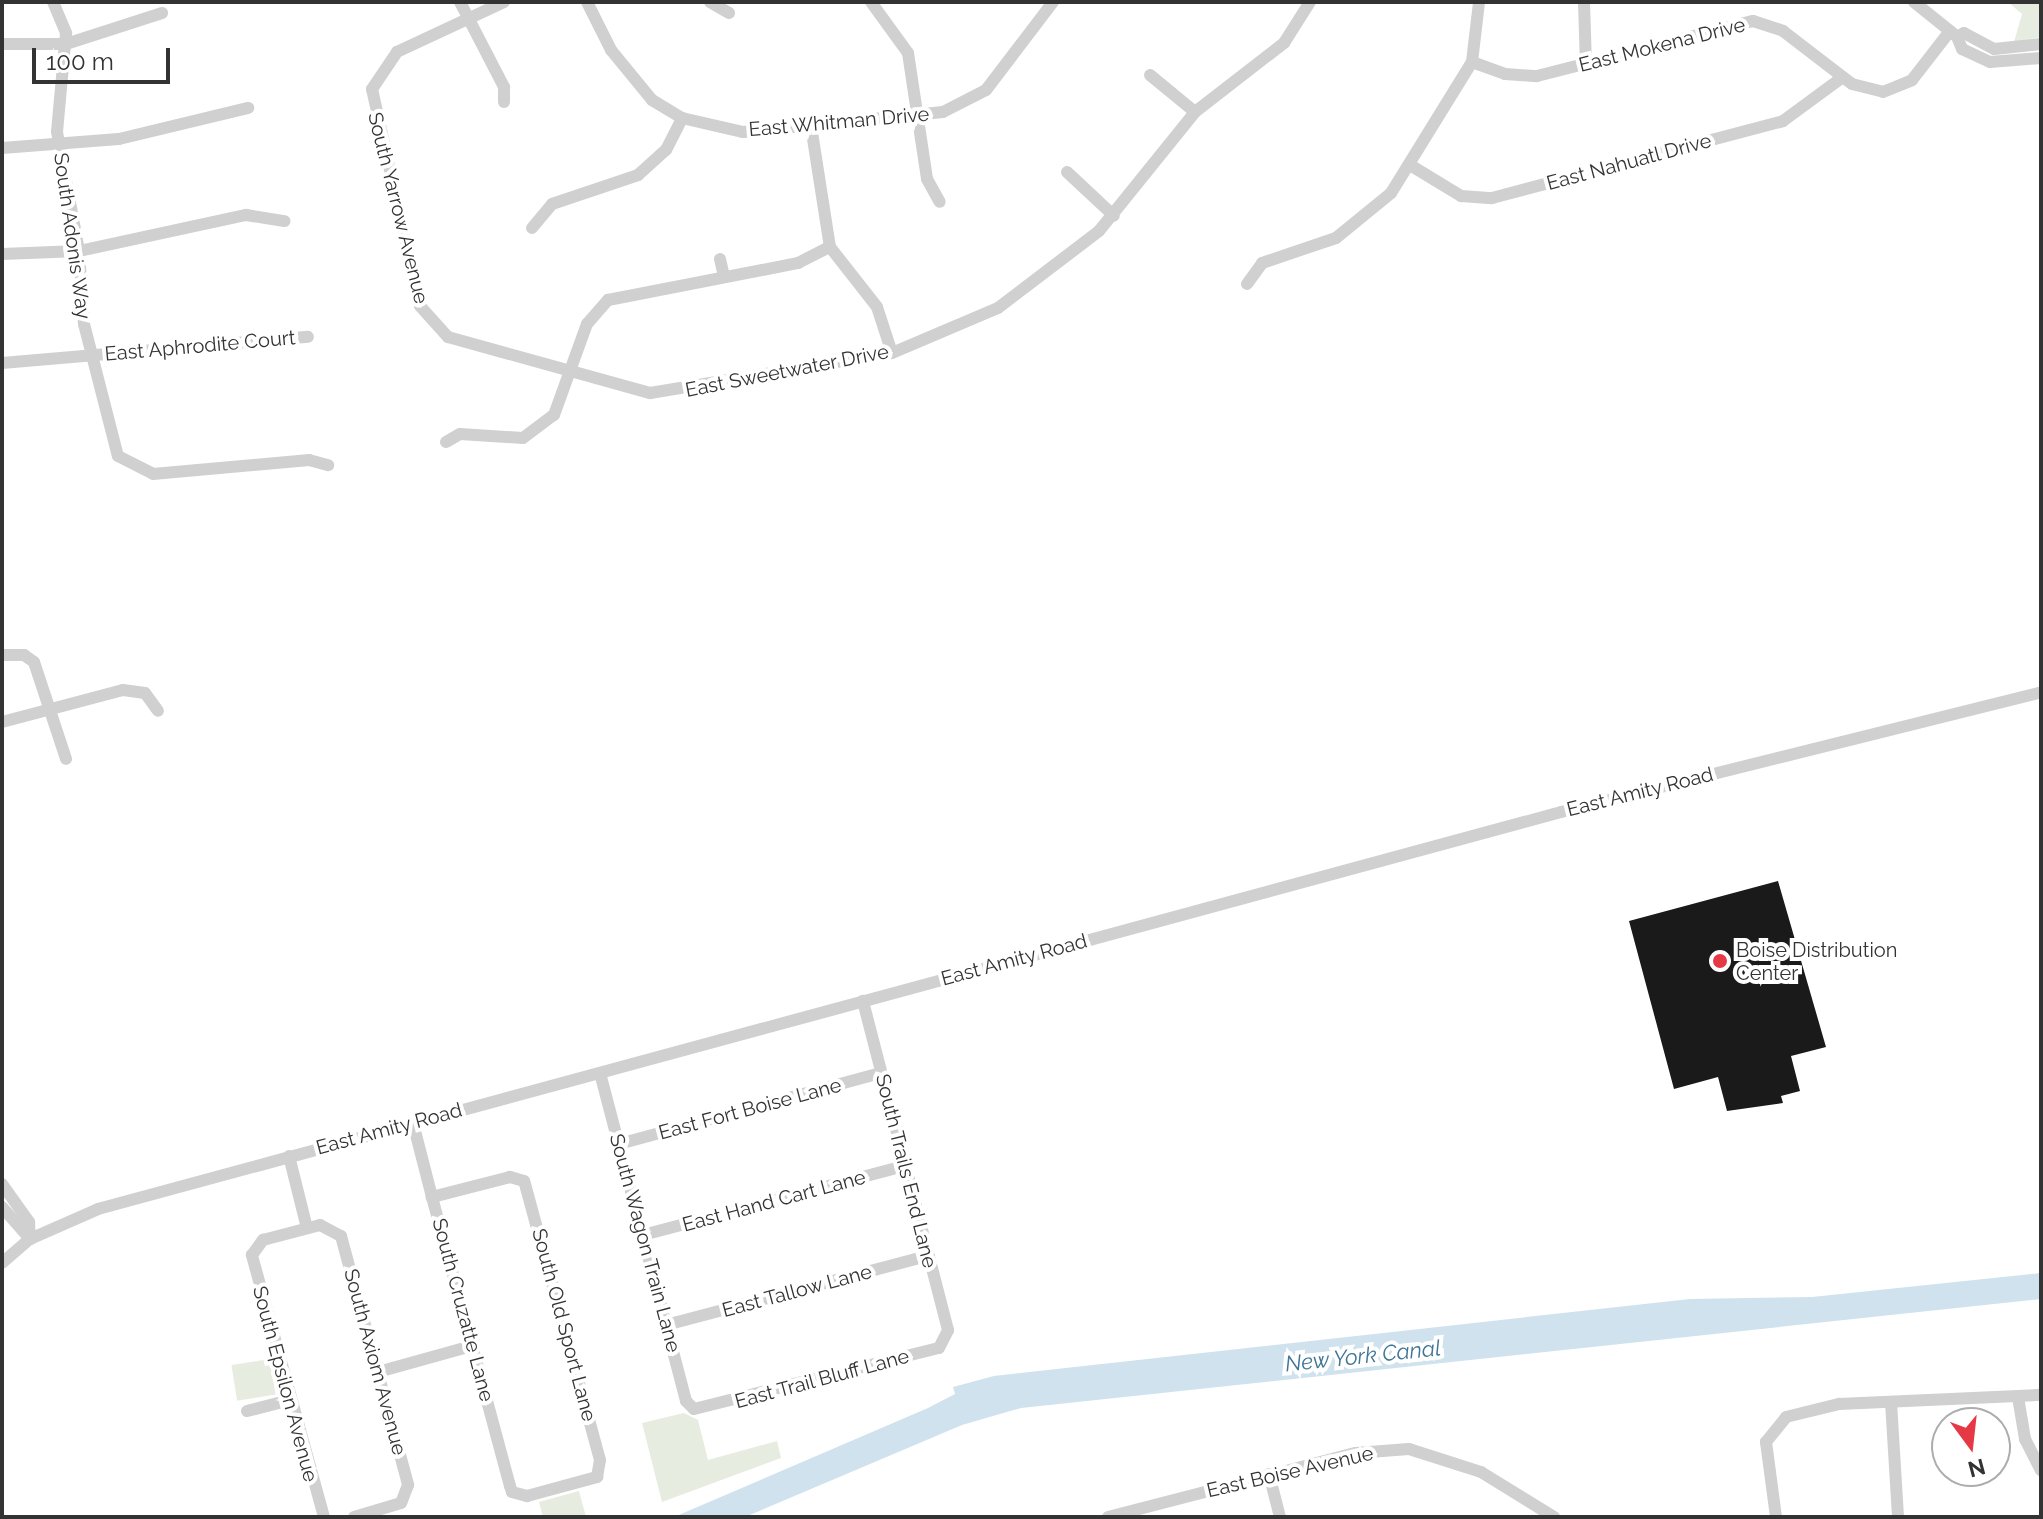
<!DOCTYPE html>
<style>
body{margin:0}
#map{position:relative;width:2043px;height:1519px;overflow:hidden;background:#fff;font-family:Raleway,sans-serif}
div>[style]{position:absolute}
.green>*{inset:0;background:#e6ecdf;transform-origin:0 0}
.water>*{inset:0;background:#cfe2ee}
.building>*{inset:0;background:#1a1a1a}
.minor>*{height:12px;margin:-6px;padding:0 6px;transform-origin:6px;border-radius:6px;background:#d0d0d0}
.dots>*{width:22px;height:22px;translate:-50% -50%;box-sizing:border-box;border:4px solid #fff;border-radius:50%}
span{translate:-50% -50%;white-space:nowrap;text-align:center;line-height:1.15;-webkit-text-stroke:8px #fff;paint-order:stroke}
.street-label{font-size:20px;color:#333}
.poi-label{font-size:20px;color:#333}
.left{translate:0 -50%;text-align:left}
.water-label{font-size:22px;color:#3f7597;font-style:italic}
.frame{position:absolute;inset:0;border:4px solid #333;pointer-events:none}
.north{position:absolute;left:1931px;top:1407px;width:80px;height:80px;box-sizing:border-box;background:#fff;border:2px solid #adadad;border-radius:50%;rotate:165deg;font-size:22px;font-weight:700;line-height:32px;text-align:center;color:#333}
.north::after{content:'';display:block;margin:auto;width:28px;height:36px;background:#e63946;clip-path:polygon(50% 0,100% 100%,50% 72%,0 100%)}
.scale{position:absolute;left:32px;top:48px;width:138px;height:36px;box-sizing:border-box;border:4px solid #333;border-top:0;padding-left:10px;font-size:24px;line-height:28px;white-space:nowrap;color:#333;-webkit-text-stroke:6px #fff;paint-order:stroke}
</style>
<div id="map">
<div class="green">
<div style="clip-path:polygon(2008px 2px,2041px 2px,2041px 37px,2014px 42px,2022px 14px)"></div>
<div style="left:270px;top:1359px;width:36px;height:39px;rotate:81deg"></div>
<div style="clip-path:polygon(684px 1413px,698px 1420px,708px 1460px,777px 1441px,781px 1458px,662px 1502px,642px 1423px)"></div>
<div style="clip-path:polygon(579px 1491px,586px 1517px,543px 1517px,539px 1502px)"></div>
</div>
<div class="water">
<div style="clip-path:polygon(2041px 1273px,2041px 1299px,1021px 1408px,962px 1425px,745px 1517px,674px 1517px,928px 1408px,955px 1394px,953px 1387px,994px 1376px,1690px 1299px,1812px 1297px)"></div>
</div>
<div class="building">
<div style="clip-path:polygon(1778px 881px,1826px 1047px,1791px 1056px,1800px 1091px,1781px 1096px,1783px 1103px,1727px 1111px,1718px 1077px,1674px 1089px,1629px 921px)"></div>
</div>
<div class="minor">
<div style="left:53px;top:2px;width:34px;rotate:67deg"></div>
<div style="left:66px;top:33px;width:99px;rotate:95.2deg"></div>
<div style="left:57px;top:132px;width:121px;rotate:79.5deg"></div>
<div style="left:79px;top:251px;width:73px;rotate:86.1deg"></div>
<div style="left:84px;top:324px;width:136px;rotate:75.6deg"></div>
<div style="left:118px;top:456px;width:39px;rotate:27deg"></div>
<div style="left:153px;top:474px;width:157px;rotate:-5.1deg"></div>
<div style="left:309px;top:460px;width:20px;rotate:15deg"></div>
<div style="left:460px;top:2px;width:96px;rotate:62.6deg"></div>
<div style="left:504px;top:87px;width:15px;rotate:90deg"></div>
<div style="left:504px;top:2px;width:118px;rotate:155deg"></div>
<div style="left:397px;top:52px;width:45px;rotate:124deg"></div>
<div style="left:372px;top:89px;width:222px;rotate:77.5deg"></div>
<div style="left:420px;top:306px;width:42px;rotate:47.9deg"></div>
<div style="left:448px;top:337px;width:210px;rotate:15.5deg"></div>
<div style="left:650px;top:393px;width:245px;rotate:-9.4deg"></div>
<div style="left:892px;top:353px;width:115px;rotate:-23deg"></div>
<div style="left:998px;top:308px;width:127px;rotate:-37.3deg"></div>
<div style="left:1099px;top:231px;width:153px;rotate:-51.1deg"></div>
<div style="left:1195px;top:112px;width:113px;rotate:-37.8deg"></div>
<div style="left:1284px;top:43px;width:49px;rotate:-57.6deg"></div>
<div style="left:587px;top:2px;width:54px;rotate:63.4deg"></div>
<div style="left:611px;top:50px;width:65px;rotate:50.6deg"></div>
<div style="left:652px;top:100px;width:35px;rotate:31deg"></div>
<div style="left:682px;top:118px;width:63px;rotate:12.9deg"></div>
<div style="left:743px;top:132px;width:201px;rotate:-5.7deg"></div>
<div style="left:943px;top:112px;width:48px;rotate:-27.1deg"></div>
<div style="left:986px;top:90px;width:111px;rotate:-52.7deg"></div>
<div style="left:710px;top:2px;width:22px;rotate:30deg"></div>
<div style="left:871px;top:2px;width:63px;rotate:54deg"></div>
<div style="left:908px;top:53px;width:127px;rotate:81.4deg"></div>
<div style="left:927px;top:179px;width:26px;rotate:61deg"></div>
<div style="left:1584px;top:2px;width:62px;rotate:88.2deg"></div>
<div style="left:1914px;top:2px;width:53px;rotate:38.8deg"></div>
<div style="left:2px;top:44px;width:64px"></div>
<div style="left:66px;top:44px;width:101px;rotate:-17.9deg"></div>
<div style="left:2041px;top:44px;width:47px;rotate:173.9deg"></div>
<div style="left:1994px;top:49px;width:34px;rotate:-152deg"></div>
<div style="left:1964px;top:33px;width:8px;rotate:150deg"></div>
<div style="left:1957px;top:37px;width:13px;rotate:67deg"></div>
<div style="left:1962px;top:49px;width:31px;rotate:25deg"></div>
<div style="left:1990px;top:62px;width:51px;rotate:-4.5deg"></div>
<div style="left:1472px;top:62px;width:35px;rotate:20deg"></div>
<div style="left:1505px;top:74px;width:32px;rotate:4deg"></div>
<div style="left:1537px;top:76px;width:223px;rotate:-14.3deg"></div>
<div style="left:1753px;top:21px;width:32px;rotate:18deg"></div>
<div style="left:1783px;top:31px;width:87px;rotate:37.5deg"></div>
<div style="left:1852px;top:84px;width:32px;rotate:14deg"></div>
<div style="left:1883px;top:92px;width:31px;rotate:-22deg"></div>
<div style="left:1912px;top:80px;width:62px;rotate:-52.2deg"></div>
<div style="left:1150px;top:75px;width:58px;rotate:39.4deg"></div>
<div style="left:811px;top:126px;width:122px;rotate:81.1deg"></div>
<div style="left:830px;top:247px;width:76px;rotate:51.9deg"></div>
<div style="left:877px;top:307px;width:48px;rotate:71.9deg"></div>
<div style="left:2px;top:148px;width:117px;rotate:-4.4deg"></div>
<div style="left:119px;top:139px;width:133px;rotate:-13.5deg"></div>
<div style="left:1410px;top:165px;width:60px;rotate:31.3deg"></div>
<div style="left:1461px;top:196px;width:31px;rotate:4deg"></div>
<div style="left:1492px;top:198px;width:301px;rotate:-14.8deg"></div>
<div style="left:1783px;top:121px;width:74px;rotate:-36.3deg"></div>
<div style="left:1067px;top:172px;width:64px;rotate:43.1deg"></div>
<div style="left:532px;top:228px;width:31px;rotate:-50deg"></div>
<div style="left:552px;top:204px;width:91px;rotate:-18.6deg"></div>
<div style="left:638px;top:175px;width:38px;rotate:-42deg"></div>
<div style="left:666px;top:150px;width:36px;rotate:-63deg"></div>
<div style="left:2px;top:254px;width:77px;rotate:-2.2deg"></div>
<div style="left:79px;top:251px;width:171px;rotate:-12.2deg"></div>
<div style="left:246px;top:215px;width:39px;rotate:9deg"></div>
<div style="left:720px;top:259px;width:18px;rotate:77deg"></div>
<div style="left:1247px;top:284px;width:26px;rotate:-54deg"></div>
<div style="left:1262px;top:263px;width:78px;rotate:-18.7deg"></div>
<div style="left:1336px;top:238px;width:71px;rotate:-39.3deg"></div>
<div style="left:1391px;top:193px;width:154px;rotate:-58.3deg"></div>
<div style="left:1472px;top:62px;width:60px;rotate:-83.3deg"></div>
<div style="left:2px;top:363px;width:307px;rotate:-4.9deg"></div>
<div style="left:446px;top:442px;width:16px;rotate:-30deg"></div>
<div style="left:460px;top:434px;width:63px;rotate:3.6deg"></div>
<div style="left:523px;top:438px;width:39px;rotate:-37deg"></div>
<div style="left:554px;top:415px;width:97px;rotate:-70.1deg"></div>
<div style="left:587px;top:324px;width:32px;rotate:-49deg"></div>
<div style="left:608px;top:300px;width:194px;rotate:-11deg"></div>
<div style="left:798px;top:263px;width:36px;rotate:-27deg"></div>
<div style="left:2px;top:655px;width:22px"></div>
<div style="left:24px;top:655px;width:12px;rotate:35deg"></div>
<div style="left:34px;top:662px;width:102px;rotate:71.7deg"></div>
<div style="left:2px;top:722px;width:125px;rotate:-14.8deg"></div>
<div style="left:123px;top:690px;width:22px;rotate:8deg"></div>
<div style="left:145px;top:693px;width:22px;rotate:54deg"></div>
<div style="left:600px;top:1073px;width:339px;rotate:75.3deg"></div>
<div style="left:686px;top:1401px;width:11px;rotate:45deg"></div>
<div style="left:694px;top:1409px;width:252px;rotate:-14deg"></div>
<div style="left:939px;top:1348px;width:20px;rotate:-63deg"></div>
<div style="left:948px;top:1330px;width:340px;rotate:-104.5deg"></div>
<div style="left:413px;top:1123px;width:76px;rotate:75.6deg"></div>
<div style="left:432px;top:1197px;width:299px;rotate:74.9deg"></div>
<div style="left:510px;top:1486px;width:6px;rotate:72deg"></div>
<div style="left:512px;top:1492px;width:16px;rotate:15deg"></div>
<div style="left:527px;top:1496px;width:73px;rotate:-15.2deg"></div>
<div style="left:597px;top:1477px;width:17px;rotate:-80deg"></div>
<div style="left:600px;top:1460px;width:289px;rotate:-105.2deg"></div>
<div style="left:524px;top:1181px;width:15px;rotate:-164deg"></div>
<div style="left:510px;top:1177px;width:81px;rotate:165.6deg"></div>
<div style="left:619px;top:1144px;width:271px;rotate:-15.2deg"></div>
<div style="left:289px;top:1156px;width:74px;rotate:76deg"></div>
<div style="left:2px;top:1184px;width:47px;rotate:54.6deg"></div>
<div style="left:29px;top:1222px;width:17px;rotate:87deg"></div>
<div style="left:2px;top:1207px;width:43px;rotate:48.8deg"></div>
<div style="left:643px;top:1235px;width:271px;rotate:-14.8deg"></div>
<div style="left:2px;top:1263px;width:37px;rotate:-41deg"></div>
<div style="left:30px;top:1239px;width:74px;rotate:-23.8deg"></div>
<div style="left:98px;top:1209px;width:1516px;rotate:-15.18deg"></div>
<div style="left:1561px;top:812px;width:495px;rotate:-14deg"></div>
<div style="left:666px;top:1325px;width:271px;rotate:-14.8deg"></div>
<div style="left:378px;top:1372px;width:98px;rotate:-15.5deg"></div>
<div style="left:2018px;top:1397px;width:43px;rotate:80.5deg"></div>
<div style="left:2025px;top:1439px;width:35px;rotate:63deg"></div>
<div style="left:1891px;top:1402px;width:115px;rotate:86.5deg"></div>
<div style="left:247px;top:1411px;width:44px;rotate:-14.3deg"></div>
<div style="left:1269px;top:1474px;width:44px;rotate:75.7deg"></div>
<div style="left:324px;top:1517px;width:272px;rotate:-105.4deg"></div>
<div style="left:252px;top:1255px;width:19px;rotate:-54deg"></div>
<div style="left:263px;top:1240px;width:59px;rotate:-14.7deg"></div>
<div style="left:320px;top:1225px;width:24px;rotate:28deg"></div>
<div style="left:341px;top:1236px;width:258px;rotate:74.9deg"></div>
<div style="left:408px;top:1485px;width:19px;rotate:111deg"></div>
<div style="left:401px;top:1503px;width:49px;rotate:163.4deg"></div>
<div style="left:1108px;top:1517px;width:256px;rotate:-14.5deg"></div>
<div style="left:1356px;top:1453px;width:53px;rotate:-4.3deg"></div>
<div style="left:1409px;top:1449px;width:76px;rotate:17.7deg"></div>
<div style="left:1481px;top:1472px;width:86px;rotate:31.7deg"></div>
<div style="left:1776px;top:1517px;width:76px;rotate:-97.6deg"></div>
<div style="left:1766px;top:1442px;width:32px;rotate:-51deg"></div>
<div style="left:1786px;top:1417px;width:55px;rotate:-13.8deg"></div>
<div style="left:1839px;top:1404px;width:202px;rotate:-2.6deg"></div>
</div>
<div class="dots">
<div style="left:1720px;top:961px;background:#e63946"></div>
</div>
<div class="street-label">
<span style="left:1662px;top:45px;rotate:-14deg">East Mokena Drive</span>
<span style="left:839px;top:122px;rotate:-5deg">East Whitman Drive</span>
<span style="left:1629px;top:162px;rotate:-15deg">East Nahuatl Drive</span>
<span style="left:398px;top:208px;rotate:76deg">South Yarrow Avenue</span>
<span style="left:72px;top:236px;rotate:82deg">South Adonis Way</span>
<span style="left:200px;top:346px;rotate:-5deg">East Aphrodite Court</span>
<span style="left:787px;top:371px;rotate:-11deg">East Sweetwater Drive</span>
<span style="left:1640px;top:792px;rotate:-14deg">East Amity Road</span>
<span style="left:1014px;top:960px;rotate:-15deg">East Amity Road</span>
<span style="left:750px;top:1109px;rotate:-15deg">East Fort Boise Lane</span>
<span style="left:389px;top:1129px;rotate:-15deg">East Amity Road</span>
<span style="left:906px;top:1171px;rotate:76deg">South Trails End Lane</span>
<span style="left:774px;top:1201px;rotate:-15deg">East Hand Cart Lane</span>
<span style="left:645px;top:1243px;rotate:75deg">South Wagon Train Lane</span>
<span style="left:797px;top:1291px;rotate:-15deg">East Tallow Lane</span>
<span style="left:463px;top:1310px;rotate:75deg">South Cruzatte Lane</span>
<span style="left:564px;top:1325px;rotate:75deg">South Old Sport Lane</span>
<span style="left:375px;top:1362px;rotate:75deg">South Axiom Avenue</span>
<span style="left:822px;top:1379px;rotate:-15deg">East Trail Bluff Lane</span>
<span style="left:285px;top:1384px;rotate:75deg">South Epsilon Avenue</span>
<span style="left:1290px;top:1472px;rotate:-13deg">East Boise Avenue</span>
</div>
<div class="poi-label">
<span class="left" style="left:1736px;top:962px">Boise Distribution<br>Center</span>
</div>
<div class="water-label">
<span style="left:1363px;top:1356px;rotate:-6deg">New York Canal</span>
</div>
<div class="frame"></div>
<div class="north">N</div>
<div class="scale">100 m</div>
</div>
